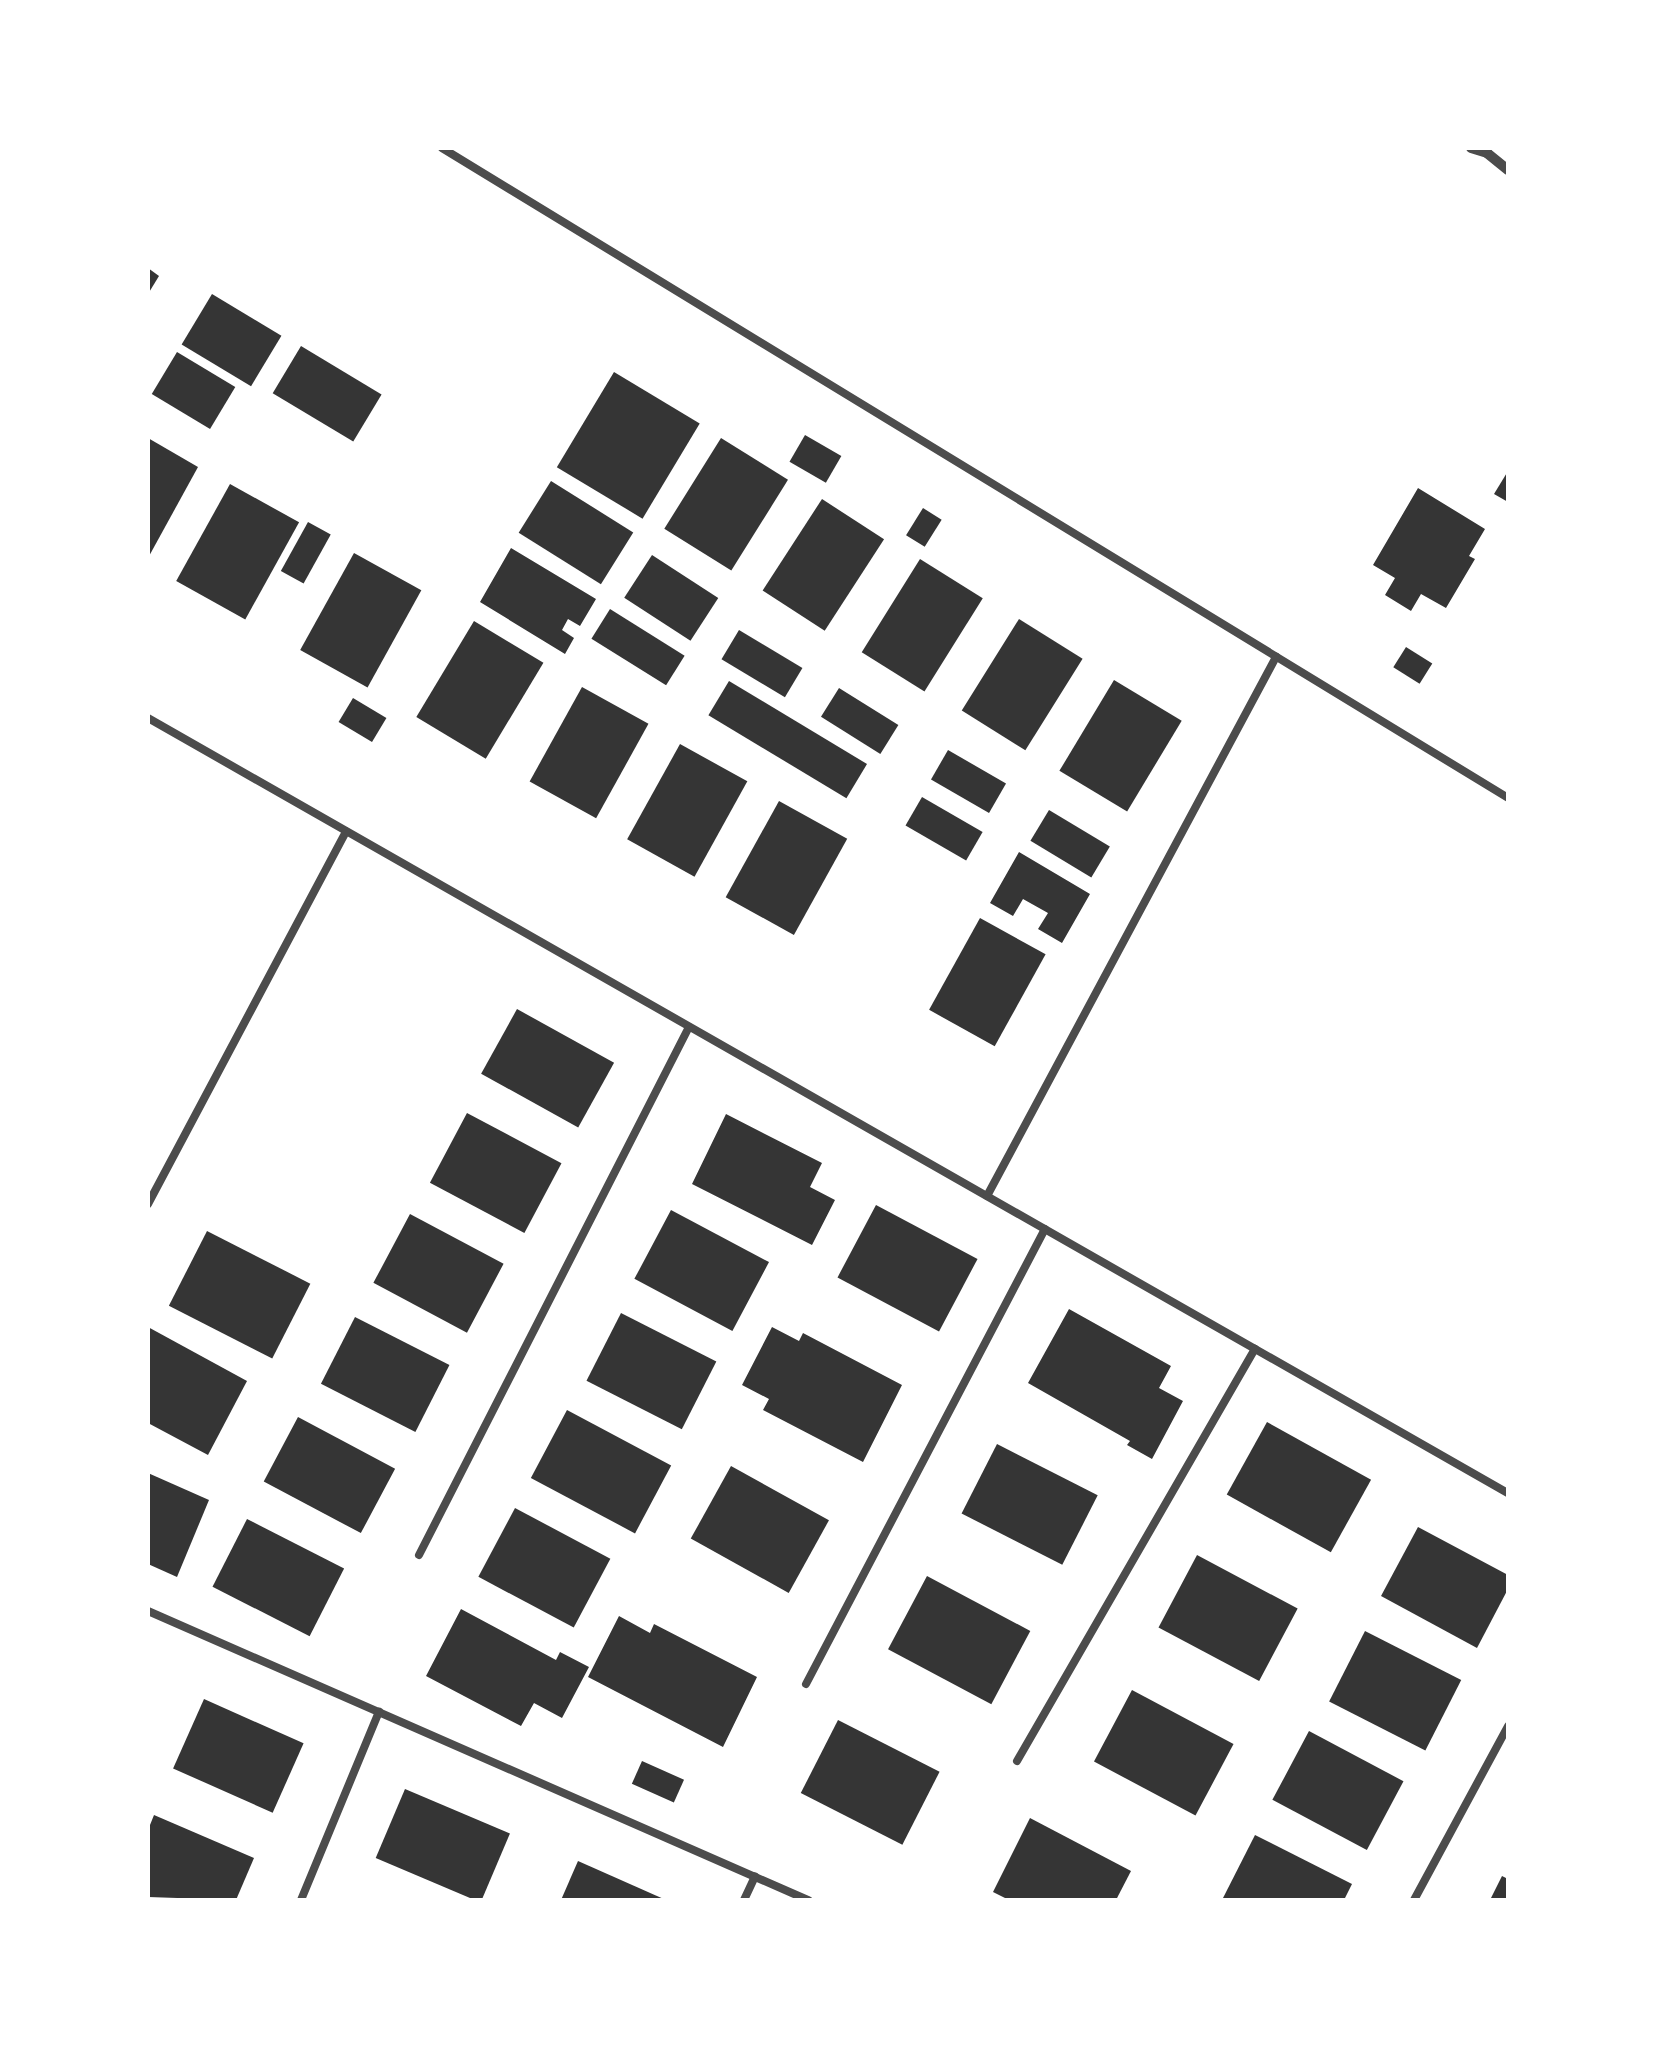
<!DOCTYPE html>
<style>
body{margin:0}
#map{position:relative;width:1656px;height:2048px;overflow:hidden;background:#fff;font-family:Raleway,sans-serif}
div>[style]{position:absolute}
.building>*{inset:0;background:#353535;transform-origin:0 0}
.service>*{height:8px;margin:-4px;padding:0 4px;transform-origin:4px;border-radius:4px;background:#4c4c4c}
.minor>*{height:10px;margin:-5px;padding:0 5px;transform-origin:5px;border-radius:5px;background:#4c4c4c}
span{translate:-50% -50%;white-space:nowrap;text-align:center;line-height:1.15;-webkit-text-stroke:9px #fff;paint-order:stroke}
.frame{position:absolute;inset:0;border:150px solid #fff;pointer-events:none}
</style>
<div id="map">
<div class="building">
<div style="clip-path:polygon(148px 268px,159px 276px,148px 294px)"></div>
<div style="left:212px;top:294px;width:81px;height:59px;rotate:31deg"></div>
<div style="left:301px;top:346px;width:94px;height:55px;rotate:31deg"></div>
<div style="left:177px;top:352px;width:68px;height:49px;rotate:31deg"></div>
<div style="left:614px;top:372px;width:100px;height:111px;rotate:31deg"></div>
<div style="left:805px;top:435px;width:42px;height:31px;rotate:30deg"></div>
<div style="clip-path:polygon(148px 438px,198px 467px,148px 558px)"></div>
<div style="left:721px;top:438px;width:79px;height:107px;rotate:32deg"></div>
<div style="clip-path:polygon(1508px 471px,1508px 502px,1494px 494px)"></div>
<div style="left:551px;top:481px;width:97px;height:61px;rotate:32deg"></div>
<div style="left:230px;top:484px;width:79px;height:111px;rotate:29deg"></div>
<div style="clip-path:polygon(1418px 488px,1485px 529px,1469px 556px,1475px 559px,1446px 608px,1421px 594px,1411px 611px,1385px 595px,1395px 578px,1373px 565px)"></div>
<div style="left:822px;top:499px;width:74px;height:109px;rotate:33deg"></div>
<div style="left:923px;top:508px;width:22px;height:32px;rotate:32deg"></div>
<div style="left:308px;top:522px;width:26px;height:56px;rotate:29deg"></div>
<div style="clip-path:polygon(511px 548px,596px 599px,580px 626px,568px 619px,562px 630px,574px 638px,565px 654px,480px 602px)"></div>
<div style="left:354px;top:553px;width:77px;height:111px;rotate:29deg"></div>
<div style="left:652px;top:555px;width:79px;height:51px;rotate:33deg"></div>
<div style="left:920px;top:559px;width:74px;height:110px;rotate:32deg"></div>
<div style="left:610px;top:609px;width:88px;height:35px;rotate:32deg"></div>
<div style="left:1019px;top:619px;width:75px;height:108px;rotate:32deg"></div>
<div style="left:474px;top:621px;width:81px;height:112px;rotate:31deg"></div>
<div style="left:739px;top:630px;width:74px;height:34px;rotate:31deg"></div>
<div style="left:1406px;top:647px;width:31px;height:24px;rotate:32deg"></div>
<div style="left:1114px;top:680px;width:79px;height:106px;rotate:31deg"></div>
<div style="left:729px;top:681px;width:161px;height:40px;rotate:31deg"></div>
<div style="left:582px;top:687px;width:76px;height:108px;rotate:29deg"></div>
<div style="left:839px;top:688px;width:70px;height:34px;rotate:32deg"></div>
<div style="left:353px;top:698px;width:39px;height:28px;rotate:31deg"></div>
<div style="left:680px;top:744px;width:77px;height:109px;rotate:29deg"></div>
<div style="left:948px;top:750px;width:67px;height:34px;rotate:30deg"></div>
<div style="left:922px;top:797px;width:70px;height:33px;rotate:30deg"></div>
<div style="left:779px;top:801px;width:78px;height:110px;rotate:29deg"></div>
<div style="left:1049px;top:810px;width:71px;height:36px;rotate:31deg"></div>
<div style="clip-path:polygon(1019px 852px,1090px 894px,1062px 943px,1038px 929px,1048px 913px,1023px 899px,1013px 916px,990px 903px)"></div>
<div style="left:980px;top:918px;width:75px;height:105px;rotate:29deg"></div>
<div style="left:517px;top:1009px;width:111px;height:74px;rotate:29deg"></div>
<div style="left:467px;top:1113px;width:107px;height:79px;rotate:28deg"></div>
<div style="clip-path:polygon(726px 1114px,822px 1163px,810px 1187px,835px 1200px,812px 1245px,692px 1184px)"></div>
<div style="left:876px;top:1205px;width:115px;height:82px;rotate:28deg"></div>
<div style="left:671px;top:1210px;width:111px;height:78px;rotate:28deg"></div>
<div style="left:410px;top:1214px;width:106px;height:78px;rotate:28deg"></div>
<div style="left:207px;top:1231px;width:116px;height:84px;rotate:27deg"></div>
<div style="clip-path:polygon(1069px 1309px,1171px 1366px,1159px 1388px,1183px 1401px,1152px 1459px,1127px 1445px,1130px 1441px,1028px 1383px)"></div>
<div style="left:621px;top:1313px;width:107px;height:76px;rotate:27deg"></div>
<div style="left:355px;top:1317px;width:106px;height:75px;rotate:27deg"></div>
<div style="clip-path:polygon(148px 1327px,247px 1381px,208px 1455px,148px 1423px)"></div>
<div style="clip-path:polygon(772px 1327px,799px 1341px,803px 1333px,902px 1385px,863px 1462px,763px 1410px,769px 1399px,742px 1385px)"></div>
<div style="left:567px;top:1410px;width:118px;height:77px;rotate:28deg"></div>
<div style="left:298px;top:1417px;width:110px;height:73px;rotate:28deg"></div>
<div style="left:1267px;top:1422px;width:119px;height:83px;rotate:29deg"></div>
<div style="left:997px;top:1444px;width:113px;height:78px;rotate:27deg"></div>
<div style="left:731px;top:1466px;width:112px;height:83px;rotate:29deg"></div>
<div style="clip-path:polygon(148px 1473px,209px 1500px,177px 1577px,148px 1564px)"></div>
<div style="left:515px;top:1508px;width:108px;height:78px;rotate:28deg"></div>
<div style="left:247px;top:1519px;width:109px;height:76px;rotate:27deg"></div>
<div style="clip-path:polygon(1418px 1527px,1508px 1575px,1508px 1589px,1477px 1648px,1381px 1596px)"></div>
<div style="left:1197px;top:1555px;width:114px;height:82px;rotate:28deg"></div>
<div style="left:927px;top:1576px;width:117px;height:83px;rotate:28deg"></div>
<div style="clip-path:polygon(461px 1609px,556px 1660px,560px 1652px,589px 1667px,562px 1718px,534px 1703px,521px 1726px,426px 1676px)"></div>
<div style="clip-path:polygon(619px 1616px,650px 1633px,654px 1624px,757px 1677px,723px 1747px,588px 1677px)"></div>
<div style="left:1365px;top:1631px;width:108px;height:79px;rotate:27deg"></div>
<div style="left:1132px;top:1690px;width:115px;height:81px;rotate:28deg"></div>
<div style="left:204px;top:1699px;width:109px;height:76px;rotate:24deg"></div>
<div style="left:838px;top:1720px;width:114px;height:82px;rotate:27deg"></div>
<div style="left:1309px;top:1731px;width:107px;height:78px;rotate:28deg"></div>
<div style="left:642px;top:1761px;width:46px;height:25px;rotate:24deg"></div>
<div style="left:405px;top:1789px;width:114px;height:75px;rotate:23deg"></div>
<div style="clip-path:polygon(154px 1815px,254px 1858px,236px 1900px,148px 1897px,148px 1830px)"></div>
<div style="clip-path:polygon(1030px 1818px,1131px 1871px,1116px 1900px,1009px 1900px,993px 1892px)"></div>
<div style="clip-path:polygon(1255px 1835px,1352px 1884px,1344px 1900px,1222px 1900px)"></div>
<div style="clip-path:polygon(578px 1861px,666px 1900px,561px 1900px)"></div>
<div style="clip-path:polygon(1502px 1876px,1508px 1879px,1508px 1900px,1490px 1900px)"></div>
</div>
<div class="service">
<div style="left:442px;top:148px;width:1249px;rotate:31.37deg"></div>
<div style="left:148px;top:718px;width:1565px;rotate:29.68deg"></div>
<div style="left:987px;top:1196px;width:612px;rotate:-61.8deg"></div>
<div style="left:148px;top:1204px;width:422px;rotate:-62deg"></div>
<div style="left:419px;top:1555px;width:593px;rotate:-62.92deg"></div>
<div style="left:148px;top:1611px;width:721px;rotate:23.65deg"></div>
<div style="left:806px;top:1684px;width:514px;rotate:-62.29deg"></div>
<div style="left:1017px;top:1761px;width:476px;rotate:-60deg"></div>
<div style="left:301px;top:1900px;width:204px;rotate:-67.5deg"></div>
<div style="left:744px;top:1900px;width:26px;rotate:-65deg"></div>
<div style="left:1414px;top:1900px;width:198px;rotate:-61.6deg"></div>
</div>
<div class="minor">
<div style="left:1471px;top:148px;width:17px;rotate:17deg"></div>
<div style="left:1487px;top:153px;width:27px;rotate:39deg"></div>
</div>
<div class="frame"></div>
</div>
